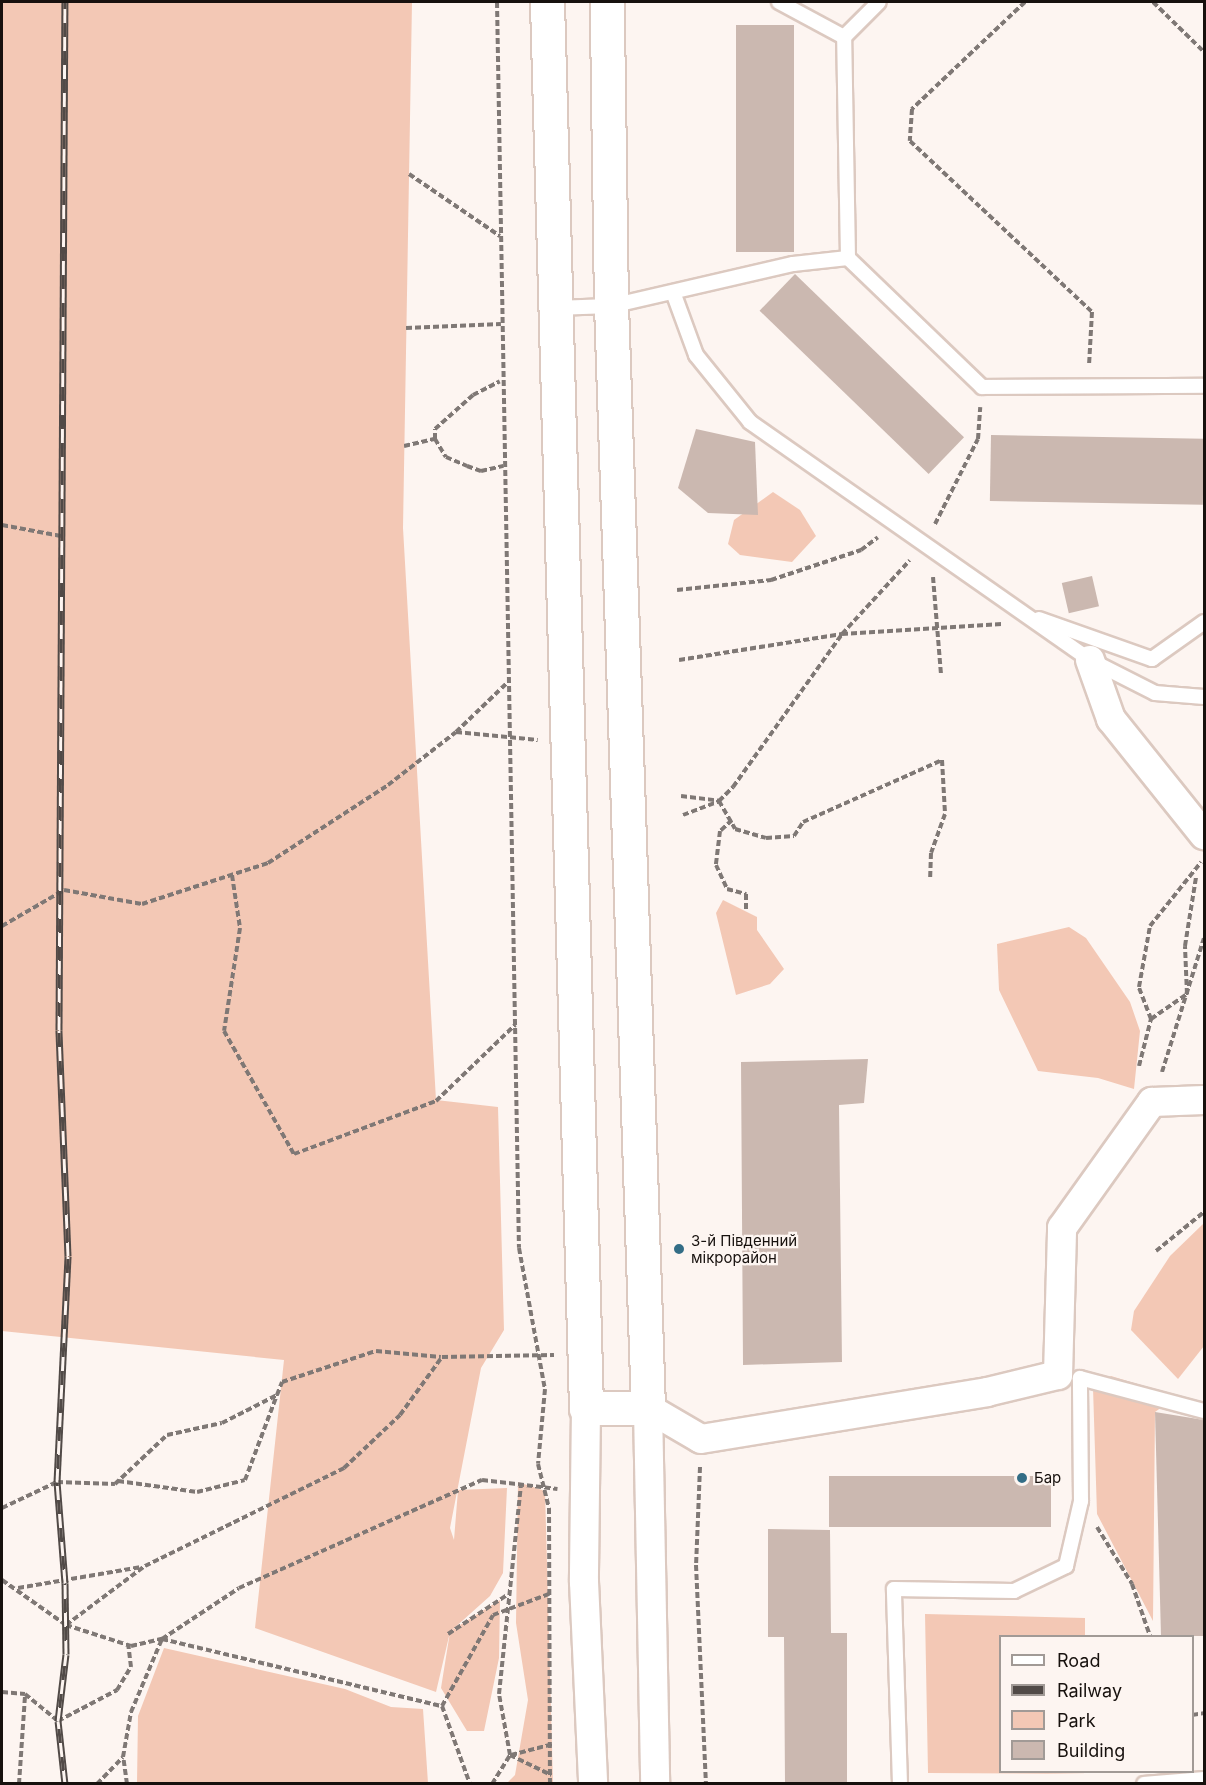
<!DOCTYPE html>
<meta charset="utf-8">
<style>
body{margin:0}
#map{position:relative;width:1206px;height:1785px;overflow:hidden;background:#fdf5f1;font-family:Inter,sans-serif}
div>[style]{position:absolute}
.green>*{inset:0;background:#f3c8b5}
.building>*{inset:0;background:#cbb8b0;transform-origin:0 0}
.path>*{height:4px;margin-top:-2px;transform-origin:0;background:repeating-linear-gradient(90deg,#7f7875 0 6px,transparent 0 9px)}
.roads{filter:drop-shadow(2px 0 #dcc9c0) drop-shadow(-2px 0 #dcc9c0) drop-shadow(0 2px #dcc9c0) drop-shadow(0 -2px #dcc9c0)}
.service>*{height:14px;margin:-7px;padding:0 7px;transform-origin:7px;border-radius:7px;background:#fff}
.minor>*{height:28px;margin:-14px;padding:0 14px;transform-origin:14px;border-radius:14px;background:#fff}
.tertiary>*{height:33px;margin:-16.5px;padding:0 16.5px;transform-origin:16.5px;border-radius:16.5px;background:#fff}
.rail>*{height:7px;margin-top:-3.5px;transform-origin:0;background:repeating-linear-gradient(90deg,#fdf5f1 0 14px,#514a47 0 28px);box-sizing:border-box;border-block:2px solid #514a47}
.dots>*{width:16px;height:16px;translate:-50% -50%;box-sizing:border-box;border:3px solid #fdf5f1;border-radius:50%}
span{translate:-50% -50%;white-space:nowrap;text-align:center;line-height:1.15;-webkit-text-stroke:4.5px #fdf5f1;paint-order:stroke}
.poi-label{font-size:15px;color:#17110e}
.left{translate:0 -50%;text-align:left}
.frame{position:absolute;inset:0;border:3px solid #17110e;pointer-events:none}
.legend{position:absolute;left:999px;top:1635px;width:195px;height:138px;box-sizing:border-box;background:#fdf5f1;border:2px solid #a19a96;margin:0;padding:8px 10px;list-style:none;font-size:18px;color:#17110e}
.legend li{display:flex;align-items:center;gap:12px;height:30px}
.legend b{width:30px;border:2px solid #a19a96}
</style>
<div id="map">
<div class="green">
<div style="clip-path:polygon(2px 2px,412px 2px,403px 528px,436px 1100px,498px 1107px,504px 1330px,481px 1368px,450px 1528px,454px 1540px,458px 1490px,507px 1488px,503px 1573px,490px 1596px,452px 1630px,500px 1600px,499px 1658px,484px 1731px,467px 1731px,441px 1688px,450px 1632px,436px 1692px,255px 1628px,284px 1360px,2px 1331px)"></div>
<div style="clip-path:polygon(773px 492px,800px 510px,816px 536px,792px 562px,740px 555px,728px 544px,734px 520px)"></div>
<div style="clip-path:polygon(723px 900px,757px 917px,757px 930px,784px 969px,770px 984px,736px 995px,716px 913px)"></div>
<div style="clip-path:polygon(1069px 927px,1086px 938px,1130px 1002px,1140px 1031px,1134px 1089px,1098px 1078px,1038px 1071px,999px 990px,997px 944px)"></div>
<div style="clip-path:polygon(1204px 1223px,1204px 1346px,1178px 1379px,1131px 1330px,1134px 1311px,1170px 1256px)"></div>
<div style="clip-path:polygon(1111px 1376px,1177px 1396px,1155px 1412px,1153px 1621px,1097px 1514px,1093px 1388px)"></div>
<div style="clip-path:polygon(518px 1482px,545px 1491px,553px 1783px,507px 1783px,515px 1775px,528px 1700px,516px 1623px)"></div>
<div style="clip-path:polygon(925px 1614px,1085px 1618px,1085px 1636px,1000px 1636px,1000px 1772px,1090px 1774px,928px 1773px)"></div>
<div style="clip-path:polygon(164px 1648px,345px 1689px,391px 1707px,423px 1709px,428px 1783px,137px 1783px,138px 1716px)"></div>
</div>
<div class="building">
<div style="left:736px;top:25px;width:58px;height:227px"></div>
<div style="left:795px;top:274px;width:235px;height:51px;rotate:44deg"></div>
<div style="clip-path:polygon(696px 429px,755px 442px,758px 515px,708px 513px,678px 488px)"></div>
<div style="left:991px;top:435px;width:213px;height:66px;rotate:1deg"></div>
<div style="left:1092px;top:576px;width:31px;height:31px;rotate:77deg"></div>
<div style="clip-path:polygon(868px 1059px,864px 1103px,839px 1105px,842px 1362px,743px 1365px,741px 1062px)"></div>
<div style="clip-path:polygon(1155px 1412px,1204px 1420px,1204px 1636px,1161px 1636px)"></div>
<div style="left:1051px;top:1476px;width:51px;height:222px;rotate:90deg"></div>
<div style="clip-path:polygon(768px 1529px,830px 1530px,831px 1633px,847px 1633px,847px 1784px,785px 1784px,784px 1637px,768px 1637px)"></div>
</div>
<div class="path">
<div style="left:497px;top:2px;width:1246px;rotate:88.99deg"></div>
<div style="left:519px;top:1248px;width:143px;rotate:79.6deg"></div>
<div style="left:545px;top:1389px;width:75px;rotate:95.3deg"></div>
<div style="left:538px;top:1464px;width:45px;rotate:76deg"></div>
<div style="left:549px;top:1508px;width:276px;rotate:89.8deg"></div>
<div style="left:1025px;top:2px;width:156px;rotate:136.6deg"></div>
<div style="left:912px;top:109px;width:32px;rotate:94deg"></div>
<div style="left:910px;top:141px;width:250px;rotate:43.2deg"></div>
<div style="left:1092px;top:312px;width:54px;rotate:93.2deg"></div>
<div style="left:1153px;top:2px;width:71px;rotate:44.4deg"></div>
<div style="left:409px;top:174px;width:110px;rotate:34.3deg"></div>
<div style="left:406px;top:328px;width:95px;rotate:-2.4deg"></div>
<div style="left:435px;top:439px;width:10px;rotate:-90deg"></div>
<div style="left:435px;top:429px;width:51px;rotate:-41.8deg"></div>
<div style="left:473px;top:395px;width:30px;rotate:-27deg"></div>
<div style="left:404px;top:446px;width:32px;rotate:-13deg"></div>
<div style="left:435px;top:439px;width:21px;rotate:59deg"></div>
<div style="left:446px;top:457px;width:23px;rotate:23deg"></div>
<div style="left:467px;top:466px;width:15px;rotate:20deg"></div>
<div style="left:481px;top:471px;width:23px;rotate:-13deg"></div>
<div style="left:935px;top:524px;width:95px;rotate:-63.2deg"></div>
<div style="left:978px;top:439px;width:32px;rotate:-86deg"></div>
<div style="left:2px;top:525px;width:60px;rotate:10.6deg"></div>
<div style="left:933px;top:577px;width:97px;rotate:85.3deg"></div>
<div style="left:677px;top:590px;width:95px;rotate:-6.1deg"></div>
<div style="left:771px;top:580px;width:95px;rotate:-18.4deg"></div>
<div style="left:861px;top:550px;width:21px;rotate:-37deg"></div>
<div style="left:679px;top:660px;width:165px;rotate:-9.1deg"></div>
<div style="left:842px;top:634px;width:160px;rotate:-3.6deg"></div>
<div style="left:456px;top:732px;width:71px;rotate:-43.9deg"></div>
<div style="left:681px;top:796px;width:38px;rotate:7deg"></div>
<div style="left:719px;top:801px;width:32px;rotate:60deg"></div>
<div style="left:735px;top:829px;width:32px;rotate:16deg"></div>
<div style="left:766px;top:838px;width:28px;rotate:-4deg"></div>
<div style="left:794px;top:836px;width:17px;rotate:-57deg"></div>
<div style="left:803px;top:822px;width:152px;rotate:-24deg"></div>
<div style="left:942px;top:760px;width:54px;rotate:86.8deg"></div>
<div style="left:945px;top:814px;width:41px;rotate:109.7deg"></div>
<div style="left:931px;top:853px;width:26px;rotate:92deg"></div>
<div style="left:683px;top:815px;width:39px;rotate:-21deg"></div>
<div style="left:719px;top:801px;width:20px;rotate:-45deg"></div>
<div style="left:733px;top:787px;width:188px;rotate:-54.5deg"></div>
<div style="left:842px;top:634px;width:100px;rotate:-47.4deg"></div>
<div style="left:732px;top:820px;width:16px;rotate:137deg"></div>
<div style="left:720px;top:831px;width:34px;rotate:97deg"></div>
<div style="left:716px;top:865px;width:26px;rotate:65deg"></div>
<div style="left:727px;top:889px;width:20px;rotate:15deg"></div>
<div style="left:746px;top:894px;width:18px;rotate:90deg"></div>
<div style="left:232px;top:875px;width:54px;rotate:81.4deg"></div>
<div style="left:240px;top:928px;width:104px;rotate:98.8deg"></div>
<div style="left:224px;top:1031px;width:142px;rotate:60.4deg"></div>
<div style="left:294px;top:1154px;width:152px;rotate:-20.5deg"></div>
<div style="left:436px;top:1101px;width:110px;rotate:-43.9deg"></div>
<div style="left:2px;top:926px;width:72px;rotate:-30.1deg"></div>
<div style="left:64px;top:890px;width:79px;rotate:10.2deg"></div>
<div style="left:142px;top:904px;width:133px;rotate:-18deg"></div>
<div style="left:268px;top:863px;width:143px;rotate:-33deg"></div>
<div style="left:388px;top:785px;width:86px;rotate:-37.9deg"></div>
<div style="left:456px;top:732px;width:82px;rotate:5.6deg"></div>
<div style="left:1151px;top:1019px;width:44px;rotate:-34.8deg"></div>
<div style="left:1187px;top:994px;width:48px;rotate:-92.4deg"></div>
<div style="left:1185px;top:946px;width:70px;rotate:-80.9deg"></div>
<div style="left:1139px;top:1066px;width:49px;rotate:-75.7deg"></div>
<div style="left:1151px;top:1019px;width:34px;rotate:-111deg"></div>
<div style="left:1139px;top:987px;width:62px;rotate:-79.8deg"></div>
<div style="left:1150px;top:926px;width:82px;rotate:-51.4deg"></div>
<div style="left:1162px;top:1072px;width:140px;rotate:-72.6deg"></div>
<div style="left:1156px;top:1251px;width:62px;rotate:-39.1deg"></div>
<div style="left:700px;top:1467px;width:98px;rotate:92.3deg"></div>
<div style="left:696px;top:1565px;width:219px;rotate:87.4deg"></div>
<div style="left:118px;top:1481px;width:80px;rotate:7.9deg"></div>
<div style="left:197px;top:1492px;width:49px;rotate:-14deg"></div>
<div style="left:245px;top:1480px;width:91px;rotate:-69.4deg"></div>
<div style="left:2px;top:1508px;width:61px;rotate:-25.3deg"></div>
<div style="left:57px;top:1482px;width:58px;rotate:2deg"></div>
<div style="left:115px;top:1484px;width:71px;rotate:-43.3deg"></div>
<div style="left:167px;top:1435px;width:56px;rotate:-12.3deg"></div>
<div style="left:222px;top:1423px;width:62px;rotate:-27deg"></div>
<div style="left:277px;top:1395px;width:14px;rotate:-69deg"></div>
<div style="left:282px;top:1382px;width:99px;rotate:-18.3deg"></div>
<div style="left:376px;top:1351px;width:65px;rotate:5.3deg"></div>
<div style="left:1097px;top:1527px;width:67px;rotate:58.4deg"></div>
<div style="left:1132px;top:1584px;width:55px;rotate:70.9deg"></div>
<div style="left:2px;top:1580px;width:78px;rotate:35.1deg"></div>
<div style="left:66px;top:1625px;width:68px;rotate:17.9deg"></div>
<div style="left:131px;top:1646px;width:32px;rotate:-13deg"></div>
<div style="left:162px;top:1639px;width:288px;rotate:13.5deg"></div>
<div style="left:442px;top:1706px;width:104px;rotate:-60.7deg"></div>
<div style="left:493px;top:1615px;width:60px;rotate:-20.6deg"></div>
<div style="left:18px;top:1588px;width:125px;rotate:-9.7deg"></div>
<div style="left:66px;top:1625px;width:99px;rotate:-36.8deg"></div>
<div style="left:145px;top:1566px;width:222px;rotate:-26.2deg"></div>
<div style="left:344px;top:1468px;width:77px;rotate:-43.4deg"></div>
<div style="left:400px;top:1415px;width:72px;rotate:-54.1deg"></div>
<div style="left:442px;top:1357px;width:112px;rotate:-1deg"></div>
<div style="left:448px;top:1634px;width:71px;rotate:-33.5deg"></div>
<div style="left:2px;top:1692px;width:23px;rotate:5deg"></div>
<div style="left:25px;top:1694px;width:43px;rotate:39.3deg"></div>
<div style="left:58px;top:1721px;width:67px;rotate:-27.7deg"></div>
<div style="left:117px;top:1690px;width:27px;rotate:-59deg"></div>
<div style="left:131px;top:1667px;width:23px;rotate:-97deg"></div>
<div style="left:442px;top:1706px;width:83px;rotate:70.3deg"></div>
<div style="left:1192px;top:1715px;width:12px;rotate:-9deg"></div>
<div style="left:510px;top:1755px;width:46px;rotate:26deg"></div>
<div style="left:511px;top:1755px;width:43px;rotate:-14.7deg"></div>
<div style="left:19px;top:1784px;width:89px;rotate:-86.1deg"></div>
<div style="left:97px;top:1784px;width:37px;rotate:-46deg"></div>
<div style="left:127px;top:1784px;width:27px;rotate:-98deg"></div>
<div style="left:123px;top:1757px;width:46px;rotate:-79.9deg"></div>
<div style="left:131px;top:1712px;width:79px;rotate:-67deg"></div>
<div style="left:162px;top:1639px;width:92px;rotate:-33.5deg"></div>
<div style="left:239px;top:1588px;width:266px;rotate:-24deg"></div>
<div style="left:482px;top:1480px;width:76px;rotate:6.8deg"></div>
<div style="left:492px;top:1784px;width:34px;rotate:-58deg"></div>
<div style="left:510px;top:1755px;width:62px;rotate:-100.2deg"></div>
<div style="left:499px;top:1694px;width:209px;rotate:-84deg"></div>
</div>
<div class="roads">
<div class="service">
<div style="left:779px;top:2px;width:74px;rotate:28.3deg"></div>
<div style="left:848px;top:258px;width:186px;rotate:43.9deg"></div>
<div style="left:982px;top:387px;width:222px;rotate:-0.3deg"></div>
<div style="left:673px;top:292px;width:67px;rotate:69.9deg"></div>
<div style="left:696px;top:355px;width:86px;rotate:51.1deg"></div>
<div style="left:750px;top:422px;width:415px;rotate:35deg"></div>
<div style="left:1090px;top:660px;width:73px;rotate:26.9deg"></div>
<div style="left:1155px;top:693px;width:49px;rotate:4.7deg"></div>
<div style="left:554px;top:308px;width:57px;rotate:-2deg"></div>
<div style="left:611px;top:306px;width:187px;rotate:-13deg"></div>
<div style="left:793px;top:264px;width:55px;rotate:-6.2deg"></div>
<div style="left:848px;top:258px;width:221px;rotate:-91deg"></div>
<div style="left:844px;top:37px;width:49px;rotate:-45deg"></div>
<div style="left:1039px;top:619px;width:120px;rotate:19.5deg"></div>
<div style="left:1152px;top:659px;width:64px;rotate:-35.4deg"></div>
<div style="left:900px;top:1784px;width:195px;rotate:-91.8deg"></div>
<div style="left:894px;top:1589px;width:120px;rotate:1deg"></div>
<div style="left:1014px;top:1591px;width:58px;rotate:-25.7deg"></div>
<div style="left:1066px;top:1566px;width:67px;rotate:-77deg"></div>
<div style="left:1081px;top:1501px;width:123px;rotate:-90.5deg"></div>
<div style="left:1080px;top:1378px;width:128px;rotate:14.9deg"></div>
<div style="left:1144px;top:1784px;width:60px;rotate:-4.8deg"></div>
</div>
<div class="minor">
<div style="left:1090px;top:660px;width:63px;rotate:70.4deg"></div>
<div style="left:1111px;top:719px;width:149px;rotate:51.3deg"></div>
<div style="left:586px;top:1408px;width:174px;rotate:90.7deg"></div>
<div style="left:584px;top:1582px;width:202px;rotate:87.4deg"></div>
<div style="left:648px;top:1408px;width:61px;rotate:30.3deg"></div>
<div style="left:701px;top:1439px;width:290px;rotate:-9.3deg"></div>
<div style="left:987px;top:1392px;width:73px;rotate:-13.5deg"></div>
<div style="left:1058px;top:1375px;width:147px;rotate:-88.4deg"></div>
<div style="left:1062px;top:1228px;width:155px;rotate:-54.5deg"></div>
<div style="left:1152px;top:1102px;width:52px;rotate:-2.2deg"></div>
<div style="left:648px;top:1408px;width:376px;rotate:88.9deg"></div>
</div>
<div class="tertiary">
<div style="left:547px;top:2px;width:1407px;rotate:88.41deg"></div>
<div style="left:586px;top:1408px;width:62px"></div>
<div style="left:648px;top:1408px;width:1103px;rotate:-91.92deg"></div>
<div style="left:611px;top:306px;width:304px;rotate:-90.8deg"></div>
</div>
</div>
<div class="rail">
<div style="left:65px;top:1784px;width:63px;rotate:-96.3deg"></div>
<div style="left:58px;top:1721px;width:67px;rotate:-83.2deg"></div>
<div style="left:66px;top:1654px;width:71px;rotate:-90.8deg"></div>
<div style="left:65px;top:1583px;width:101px;rotate:-94.5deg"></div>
<div style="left:57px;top:1482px;width:226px;rotate:-87.2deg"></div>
<div style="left:68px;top:1256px;width:226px;rotate:-92.3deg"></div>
<div style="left:59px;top:1030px;width:1028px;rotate:-89.67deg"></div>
</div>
<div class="dots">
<div style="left:679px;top:1249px;background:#336d86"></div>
<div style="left:1022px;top:1478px;background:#336d86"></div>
</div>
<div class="poi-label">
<span class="left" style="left:691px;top:1249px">3-й Південний<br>мікрорайон</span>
<span class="left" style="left:1034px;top:1478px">Бар</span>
</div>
<div class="frame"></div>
<ul class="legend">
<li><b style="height:8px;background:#fff"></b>Road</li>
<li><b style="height:8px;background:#514a47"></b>Railway</li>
<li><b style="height:16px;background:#f3c8b5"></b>Park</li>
<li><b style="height:16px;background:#cbb8b0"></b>Building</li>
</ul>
</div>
